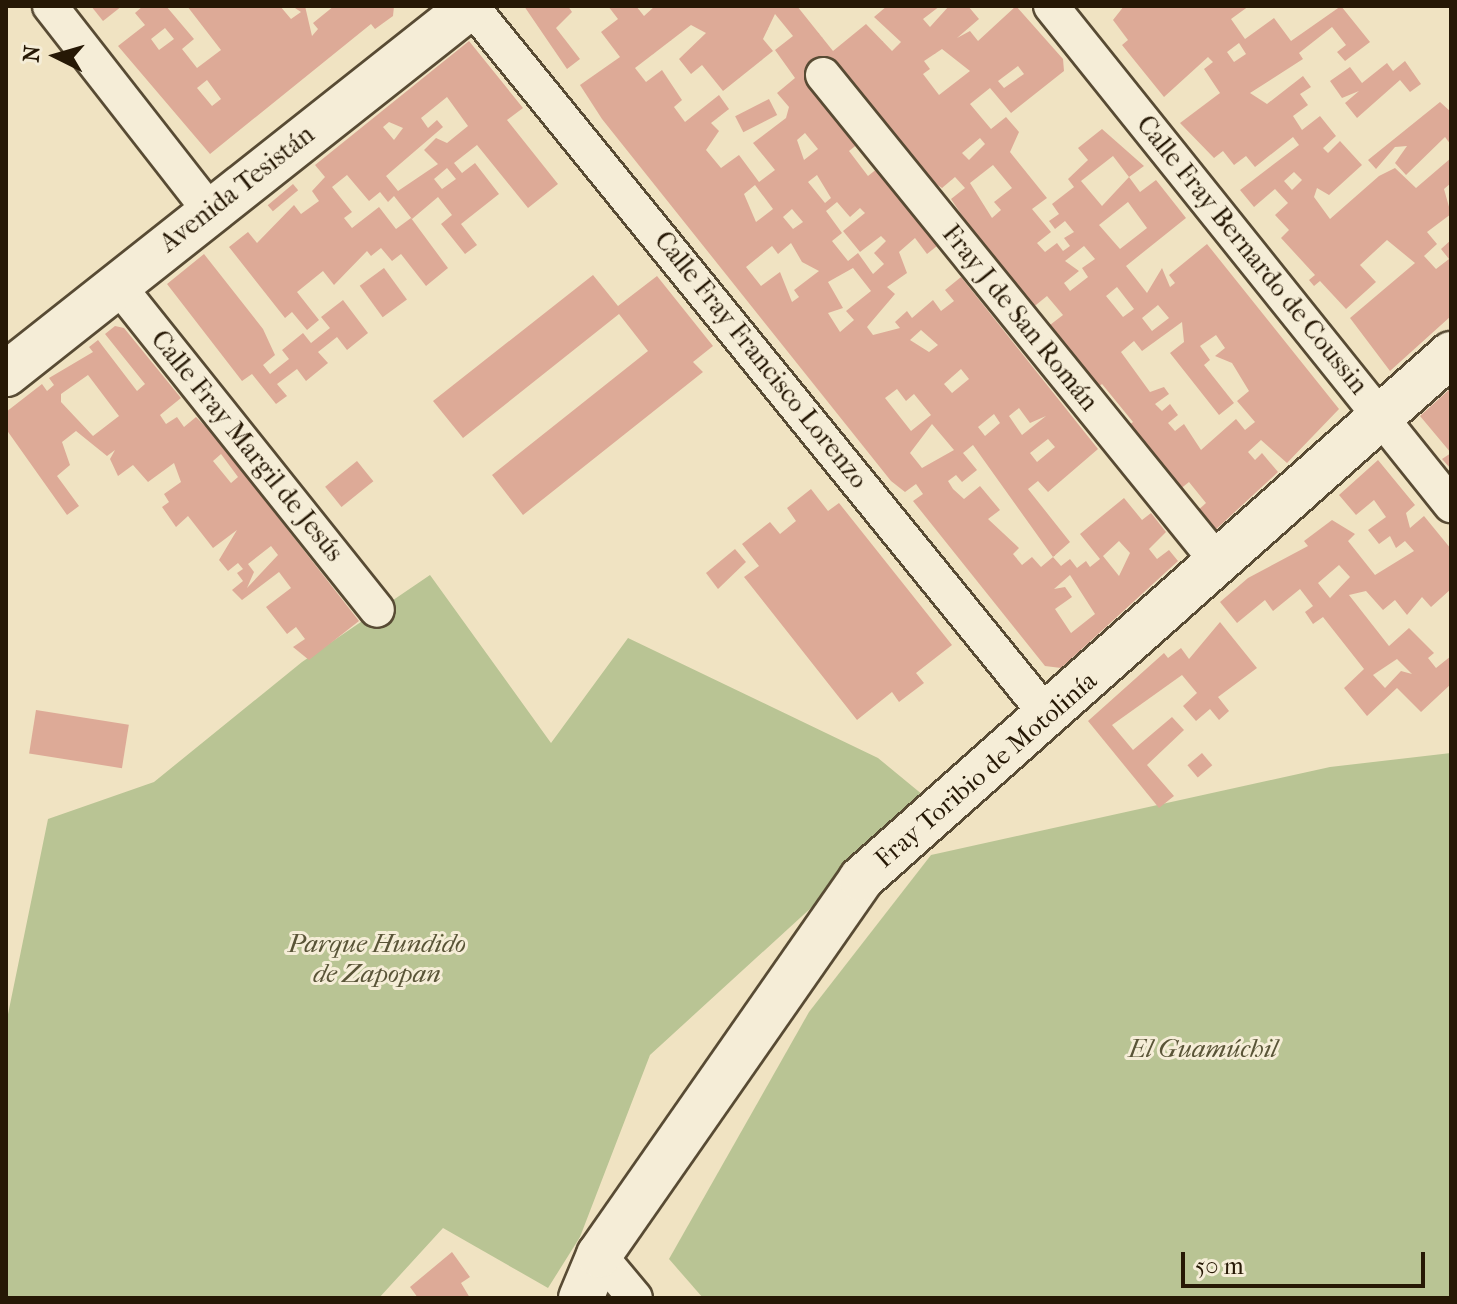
<!DOCTYPE html>
<meta charset="utf-8">
<style>
body{margin:0}
#map{position:relative;width:1457px;height:1304px;overflow:hidden;background:#f0e3c2;font-family:"IM FELL French Canon",serif}
div>[style]{position:absolute}
.green>*{inset:0;background:#b9c494}
.building>*{inset:0;background:#ddaa97;transform-origin:0 0}
.roads{filter:drop-shadow(2px 0 #584b34) drop-shadow(-2px 0 #584b34) drop-shadow(0 2px #584b34) drop-shadow(0 -2px #584b34)}
.minor>*{height:34px;margin:-17px;padding:0 17px;transform-origin:17px;border-radius:17px;background:#f5edd7}
.tertiary>*{height:44px;margin:-22px;padding:0 22px;transform-origin:22px;border-radius:22px;background:#f5edd7}
.secondary>*{height:44px;margin:-22px;padding:0 22px;transform-origin:22px;border-radius:22px;background:#f5edd7}
span{translate:-50% -50%;white-space:nowrap;text-align:center;line-height:1.15;-webkit-text-stroke:6px #f5edd7;paint-order:stroke}
.street-label{font-size:26px;color:#261805}
.park-label{font-size:26px;color:#595437;font-style:italic}
.frame{position:absolute;inset:0;border:8px solid #261805;pointer-events:none}
.north{position:absolute;left:16px;top:16px;width:80px;height:80px;-webkit-text-stroke:6px #f5edd7;paint-order:stroke;rotate:275deg;font-size:22px;font-weight:700;line-height:32px;text-align:center;color:#261805}
.north::after{content:'';display:block;margin:auto;width:28px;height:36px;background:#261805;clip-path:polygon(50% 0,100% 100%,50% 72%,0 100%)}
.scale{position:absolute;left:1181px;top:1252px;width:244px;height:36px;box-sizing:border-box;border:4px solid #261805;border-top:0;padding-left:10px;font-size:24px;line-height:28px;white-space:nowrap;color:#261805;-webkit-text-stroke:6px #f5edd7;paint-order:stroke}
</style>
<div id="map">
<div class="green">
<div style="clip-path:polygon(430px 575px,551px 743px,628px 638px,878px 758px,929px 800px,650px 1055px,580px 1237px,548px 1288px,443px 1228px,379px 1298px,6px 1298px,6px 1024px,48px 819px,154px 782px,302px 662px)"></div>
<div style="clip-path:polygon(1451px 753px,1451px 1298px,703px 1298px,669px 1259px,809px 1012px,931px 855px,1330px 767px)"></div>
</div>
<div class="building">
<div style="clip-path:polygon(91px 6px,122px 6px,103px 21px)"></div>
<div style="clip-path:polygon(evenodd,143px 6px,166px 6px,194px 39px,182px 49px,197px 68px,221px 50px,187px 6px,280px 6px,291px 19px,301px 12px,292px 6px,305px 6px,312px 36px,318px 29px,313px 23px,334px 6px,394px 6px,393px 16px,375px 29px,371px 24px,210px 154px,118px 46px,145px 25px,135px 13px,143px 6px,165px 28px,174px 39px,159px 50px,151px 39px,165px 28px,143px 6px,207px 80px,221px 99px,212px 106px,197px 88px,207px 80px)"></div>
<div style="clip-path:polygon(524px 6px,568px 6px,572px 12px,556px 28px,580px 59px,567px 69px)"></div>
<div style="clip-path:polygon(evenodd,608px 6px,636px 6px,644px 16px,655px 6px,797px 6px,833px 51px,866px 24px,892px 51px,901px 42px,874px 17px,887px 6px,940px 6px,923px 19px,930px 27px,949px 6px,968px 6px,979px 19px,957px 38px,970px 31px,978px 41px,1016px 6px,1063px 59px,1064px 71px,1011px 113px,990px 88px,970px 104px,991px 129px,1006px 117px,1019px 132px,1010px 152px,1047px 198px,1032px 209px,1051px 232px,1037px 243px,1045px 252px,1057px 243px,1063px 251px,1070px 246px,1064px 238px,1074px 232px,1065px 221px,1055px 229px,1049px 221px,1059px 214px,1052px 204px,1074px 187px,1068px 179px,1088px 160px,1078px 148px,1102px 129px,1144px 166px,1129px 177px,1113px 156px,1081px 181px,1102px 206px,1129px 177px,1140px 192px,1156px 180px,1186px 218px,1126px 266px,1147px 293px,1162px 268px,1170px 287px,1175px 283px,1169px 275px,1207px 244px,1339px 409px,1287px 463px,1261px 440px,1248px 452px,1255px 460px,1262px 453px,1278px 472px,1212px 533px,1196px 512px,1206px 503px,1189px 482px,1179px 490px,1125px 428px,1133px 422px,1102px 384px,1095px 390px,1046px 328px,1063px 315px,1047px 296px,1031px 309px,984px 248px,951px 199px,965px 188px,955px 177px,942px 188px,928px 179px,843px 72px,839px 76px,823px 58px,804px 70px,859px 143px,849px 151px,868px 176px,878px 168px,937px 246px,927px 254px,915px 238px,899px 252px,907px 273px,887px 287px,895px 294px,867px 327px,873px 335px,900px 328px,895px 322px,907px 311px,912px 318px,933px 300px,941px 311px,954px 301px,945px 290px,961px 277px,1098px 449px,1048px 492px,1038px 481px,1028px 489px,1070px 542px,1053px 557px,973px 445px,963px 453px,977px 470px,962px 482px,956px 475px,948px 481px,953px 489px,964px 499px,980px 486px,1000px 510px,988px 519px,1019px 548px,1013px 554px,1022px 565px,1032px 557px,1041px 567px,1053px 557px,1061px 566px,1070px 559px,1077px 568px,1086px 561px,1090px 567px,1100px 559px,1080px 534px,1124px 498px,1142px 520px,1151px 513px,1166px 532px,1149px 549px,1157px 559px,1169px 550px,1178px 561px,1061px 668px,1045px 666px,913px 501px,923px 494px,916px 484px,905px 492px,891px 481px,602px 119px,580px 85px,620px 57px,601px 32px,618px 19px,608px 6px,775px 14px,793px 36px,775px 50px,795px 78px,777px 93px,789px 107px,786px 118px,753px 143px,775px 170px,759px 182px,739px 155px,721px 168px,706px 150px,719px 131px,711px 123px,729px 109px,719px 95px,685px 122px,674px 107px,682px 100px,662px 70px,646px 82px,635px 68px,691px 25px,706px 33px,679px 59px,691px 74px,702px 65px,723px 91px,773px 51px,763px 39px,775px 14px,608px 6px,942px 49px,970px 71px,939px 95px,923px 74px,930px 69px,924px 61px,942px 49px,608px 6px,1018px 66px,1024px 74px,1004px 88px,998px 81px,1018px 66px,608px 6px,805px 133px,818px 149px,804px 160px,797px 140px,805px 133px,608px 6px,980px 138px,985px 144px,969px 160px,962px 153px,980px 138px,608px 6px,993px 165px,1012px 188px,994px 202px,1001px 210px,992px 218px,970px 183px,993px 165px,608px 6px,817px 175px,831px 198px,825px 203px,808px 182px,817px 175px,608px 6px,755px 185px,773px 209px,756px 222px,744px 194px,755px 185px,608px 6px,837px 202px,850px 217px,860px 208px,865px 213px,843px 231px,860px 252px,881px 236px,886px 241px,874px 253px,884px 264px,873px 274px,858px 253px,848px 261px,832px 241px,842px 233px,826px 211px,837px 202px,608px 6px,1128px 202px,1147px 228px,1120px 249px,1099px 225px,1128px 202px,608px 6px,792px 209px,803px 222px,793px 229px,783px 217px,792px 209px,608px 6px,791px 243px,802px 262px,819px 271px,794px 290px,799px 297px,792px 302px,780px 272px,761px 286px,746px 267px,772px 246px,778px 254px,791px 243px,608px 6px,1084px 246px,1095px 259px,1082px 268px,1088px 277px,1070px 291px,1064px 283px,1079px 271px,1065px 261px,1084px 246px,608px 6px,853px 268px,871px 291px,846px 311px,854px 320px,840px 332px,828px 313px,843px 308px,828px 282px,853px 268px,608px 6px,1117px 287px,1134px 309px,1123px 317px,1106px 296px,1117px 287px,608px 6px,1158px 305px,1169px 318px,1152px 331px,1142px 318px,1158px 305px,608px 6px,1182px 322px,1184px 342px,1170px 353px,1219px 415px,1234px 403px,1204px 365px,1210px 360px,1200px 346px,1216px 335px,1225px 348px,1215px 356px,1232px 363px,1249px 391px,1237px 401px,1255px 422px,1245px 430px,1236px 419px,1201px 450px,1184px 424px,1175px 431px,1168px 423px,1178px 415px,1170px 404px,1162px 411px,1155px 404px,1169px 394px,1164px 387px,1150px 392px,1121px 352px,1134px 341px,1142px 351px,1182px 322px,608px 6px,921px 330px,938px 345px,929px 352px,910px 340px,921px 330px,608px 6px,961px 369px,969px 379px,952px 393px,944px 384px,961px 369px,608px 6px,897px 389px,906px 401px,914px 394px,931px 415px,911px 431px,885px 398px,897px 389px,608px 6px,1019px 408px,1030px 423px,1046px 416px,1022px 435px,1009px 416px,1019px 408px,608px 6px,994px 414px,1000px 423px,985px 436px,978px 427px,994px 414px,608px 6px,932px 424px,954px 450px,922px 468px,910px 453px,932px 424px,608px 6px,1048px 439px,1055px 447px,1037px 462px,1030px 453px,1048px 439px,608px 6px,1119px 541px,1130px 553px,1119px 576px,1103px 556px,1119px 541px,608px 6px,1070px 575px,1095px 614px,1071px 633px,1055px 609px,1072px 597px,1065px 587px,1054px 589px,1070px 575px)"></div>
<div style="clip-path:polygon(evenodd,1124px 6px,1249px 6px,1231px 19px,1245px 39px,1274px 18px,1291px 41px,1341px 6px,1370px 42px,1345px 61px,1337px 52px,1346px 45px,1332px 27px,1299px 53px,1303px 59px,1250px 93px,1267px 104px,1303px 76px,1311px 87px,1300px 94px,1308px 105px,1293px 116px,1302px 130px,1320px 116px,1336px 136px,1323px 148px,1328px 153px,1340px 141px,1362px 165px,1329px 195px,1317px 188px,1314px 197px,1330px 219px,1379px 176px,1395px 168px,1416px 188px,1451px 158px,1451px 183px,1444px 189px,1451px 214px,1427px 232px,1437px 244px,1424px 256px,1436px 269px,1449px 259px,1441px 249px,1451px 240px,1451px 316px,1390px 371px,1350px 318px,1415px 263px,1387px 240px,1360px 265px,1376px 282px,1346px 309px,1320px 281px,1314px 286px,1309px 280px,1315px 275px,1281px 238px,1289px 230px,1275px 215px,1288px 203px,1275px 189px,1254px 207px,1240px 190px,1299px 145px,1293px 137px,1255px 167px,1246px 156px,1234px 165px,1223px 151px,1214px 158px,1180px 123px,1220px 93px,1204px 69px,1213px 62px,1208px 57px,1164px 97px,1122px 45px,1128px 40px,1113px 20px,1124px 6px,1239px 43px,1246px 54px,1234px 62px,1227px 52px,1239px 43px,1124px 6px,1294px 172px,1302px 180px,1292px 190px,1284px 181px,1294px 172px)"></div>
<div style="clip-path:polygon(evenodd,469px 41px,523px 108px,507px 120px,558px 184px,528px 208px,477px 145px,454px 163px,462px 173px,475px 163px,499px 194px,461px 224px,477px 245px,465px 254px,441px 224px,452px 215px,438px 197px,412px 219px,394px 196px,388px 202px,380px 192px,369px 201px,347px 175px,332px 187px,352px 212px,344px 218px,352px 228px,379px 207px,396px 229px,411px 218px,448px 268px,426px 286px,401px 254px,392px 261px,381px 248px,371px 256px,367px 251px,334px 285px,323px 271px,297px 292px,319px 320px,307px 330px,292px 312px,285px 318px,229px 247px,248px 232px,257px 243px,294px 205px,301px 214px,319px 201px,312px 191px,325px 177px,315px 165px,469px 41px,447px 97px,468px 126px,447px 143px,436px 138px,424px 150px,438px 164px,398px 191px,386px 176px,443px 127px,437px 120px,428px 128px,421px 118px,447px 97px,469px 41px,389px 122px,403px 128px,394px 140px,383px 127px,389px 122px,469px 41px,447px 168px,456px 179px,442px 189px,434px 179px,447px 168px)"></div>
<div style="clip-path:polygon(1405px 61px,1421px 84px,1410px 92px,1400px 80px,1357px 118px,1345px 103px,1359px 91px,1342px 98px,1330px 81px,1350px 67px,1362px 83px,1387px 63px,1393px 71px)"></div>
<div style="left:769px;top:99px;width:18px;height:38px;rotate:63deg"></div>
<div style="clip-path:polygon(1440px 102px,1451px 112px,1451px 145px,1445px 137px,1406px 175px,1395px 163px,1407px 146px,1395px 147px,1376px 169px,1368px 160px)"></div>
<div style="left:293px;top:184px;width:8px;height:33px;rotate:50deg"></div>
<div style="clip-path:polygon(204px 254px,263px 329px,275px 355px,263px 365px,270px 374px,289px 359px,282px 350px,303px 333px,311px 343px,330px 328px,321px 317px,343px 300px,368px 333px,347px 350px,337px 337px,318px 352px,328px 363px,306px 381px,297px 369px,277px 384px,287px 396px,276px 404px,252px 374px,242px 381px,167px 284px)"></div>
<div style="left:384px;top:268px;width:39px;height:30px;rotate:54deg"></div>
<div style="clip-path:polygon(593px 275px,618px 306px,657px 276px,713px 346px,693px 362px,703px 372px,523px 515px,492px 475px,648px 351px,619px 314px,463px 438px,433px 401px)"></div>
<div style="clip-path:polygon(evenodd,115px 326px,124px 328px,181px 398px,160px 415px,166px 424px,177px 417px,184px 427px,196px 417px,213px 434px,359px 621px,309px 660px,293px 647px,305px 639px,296px 627px,287px 634px,266px 607px,291px 588px,279px 572px,242px 600px,232px 590px,243px 581px,237px 573px,243px 569px,238px 563px,228px 571px,219px 560px,237px 530px,213px 548px,188px 516px,176px 527px,162px 507px,169px 502px,164px 494px,181px 482px,174px 463px,148px 482px,133px 465px,118px 476px,110px 459px,115px 450px,107px 456px,76px 431px,62px 442px,70px 465px,57px 476px,79px 506px,67px 515px,6px 429px,6px 412px,42px 384px,47px 391px,54px 385px,49px 378px,93px 352px,89px 347px,98px 340px,137px 391px,145px 384px,105px 334px,115px 326px,88px 375px,119px 416px,93px 436px,61px 402px,61px 394px,88px 375px,115px 326px,221px 454px,238px 477px,231px 483px,213px 461px,221px 454px,115px 326px,271px 546px,278px 555px,247px 588px,254px 572px,248px 564px,271px 546px)"></div>
<div style="clip-path:polygon(1451px 388px,1451px 469px,1442px 459px,1451px 453px,1420px 416px)"></div>
<div style="clip-path:polygon(evenodd,1378px 460px,1415px 505px,1406px 513px,1410px 528px,1424px 516px,1451px 549px,1451px 589px,1431px 607px,1422px 597px,1407px 615px,1395px 600px,1383px 610px,1366px 591px,1349px 595px,1389px 646px,1409px 628px,1434px 653px,1428px 658px,1436px 668px,1451px 656px,1451px 684px,1421px 712px,1397px 688px,1367px 716px,1344px 688px,1364px 669px,1323px 617px,1313px 624px,1305px 612px,1313px 606px,1300px 589px,1273px 611px,1265px 600px,1237px 623px,1220px 602px,1248px 578px,1308px 546px,1304px 541px,1332px 520px,1355px 534px,1348px 541px,1375px 575px,1414px 551px,1405px 541px,1396px 548px,1390px 536px,1379px 544px,1368px 530px,1386px 517px,1374px 500px,1356px 515px,1339px 495px,1378px 460px,1339px 565px,1350px 577px,1330px 598px,1318px 583px,1339px 565px,1378px 460px,1397px 659px,1412px 674px,1401px 671px,1385px 688px,1373px 675px,1397px 659px)"></div>
<div style="left:357px;top:461px;width:26px;height:41px;rotate:51deg"></div>
<div style="clip-path:polygon(811px 489px,828px 511px,839px 503px,952px 645px,916px 673px,924px 683px,899px 702px,892px 692px,857px 720px,744px 577px,759px 566px,742px 544px,770px 522px,780px 534px,796px 521px,787px 508px)"></div>
<div style="clip-path:polygon(735px 549px,746px 562px,718px 589px,706px 573px)"></div>
<div style="clip-path:polygon(1220px 622px,1257px 668px,1218px 697px,1229px 711px,1219px 720px,1210px 709px,1196px 721px,1183px 706px,1197px 693px,1182px 675px,1112px 725px,1133px 750px,1172px 717px,1184px 730px,1147px 765px,1174px 796px,1159px 808px,1088px 721px,1164px 653px,1168px 658px,1181px 648px,1189px 659px)"></div>
<div style="left:36px;top:710px;width:94px;height:44px;rotate:9deg"></div>
<div style="left:1202px;top:753px;width:16px;height:19px;rotate:50deg"></div>
<div style="clip-path:polygon(452px 1252px,470px 1277px,461px 1283px,470px 1298px,418px 1298px,410px 1287px)"></div>
</div>
<div class="roads">
<div class="minor">
<div style="left:50px;top:6px;width:260px;rotate:52deg"></div>
<div style="left:471px;top:6px;width:915px;rotate:50.9deg"></div>
<div style="left:1051px;top:6px;width:640px;rotate:51.28deg"></div>
<div style="left:823px;top:75px;width:626px;rotate:50.97deg"></div>
<div style="left:116px;top:283px;width:418px;rotate:51.4deg"></div>
<div style="left:599px;top:1255px;width:56px;rotate:50.1deg"></div>
</div>
<div class="tertiary">
<div style="left:581px;top:1298px;width:47px;rotate:-67.3deg"></div>
<div style="left:599px;top:1255px;width:458px;rotate:-55.1deg"></div>
<div style="left:861px;top:879px;width:790px;rotate:-41.66deg"></div>
</div>
<div class="secondary">
<div style="left:6px;top:374px;width:593px;rotate:-38.36deg"></div>
</div>
</div>
<div class="street-label">
<span style="left:237px;top:189px;rotate:-38deg">Avenida Tesistán</span>
<span style="left:1252px;top:255px;rotate:51deg">Calle Fray Bernardo de Coussin</span>
<span style="left:1020px;top:318px;rotate:51deg">Fray J de San Román</span>
<span style="left:761px;top:360px;rotate:51deg">Calle Fray Francisco Lorenzo</span>
<span style="left:247px;top:446px;rotate:51deg">Calle Fray Margil de Jesús</span>
<span style="left:986px;top:770px;rotate:-41deg">Fray Toribio de Motolinía</span>
</div>
<div class="park-label">
<span style="left:377px;top:959px">Parque Hundido<br>de Zapopan</span>
<span style="left:1203px;top:1049px">El Guamúchil</span>
</div>
<div class="frame"></div>
<div class="north">N</div>
<div class="scale">50 m</div>
</div>
